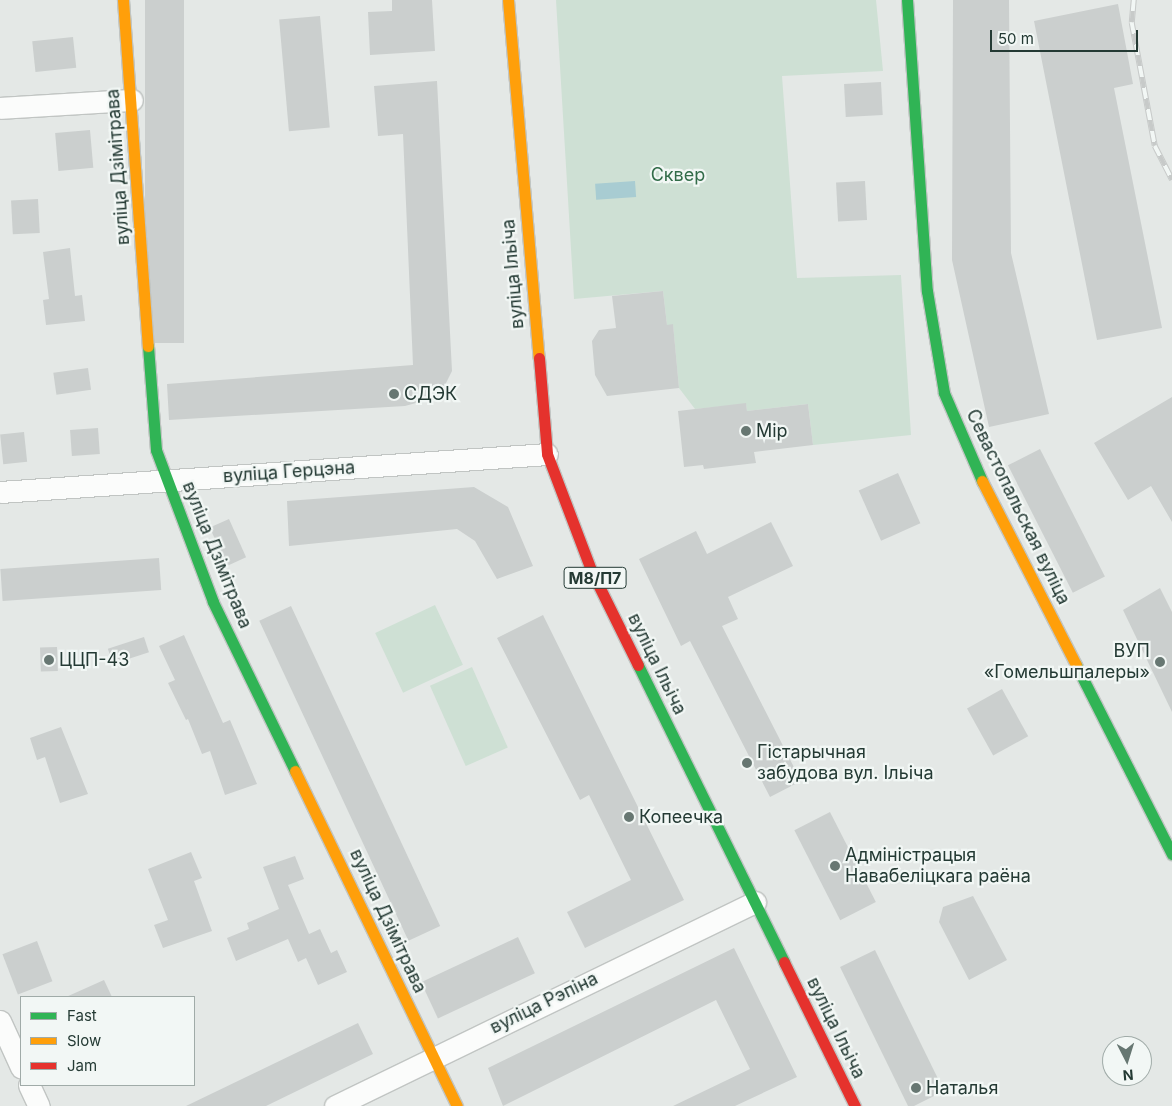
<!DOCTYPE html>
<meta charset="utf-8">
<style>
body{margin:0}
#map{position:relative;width:1172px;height:1106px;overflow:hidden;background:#e4e8e6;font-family:Inter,sans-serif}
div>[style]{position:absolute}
.green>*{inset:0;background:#cee0d4;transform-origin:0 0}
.water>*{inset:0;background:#a8ccd2;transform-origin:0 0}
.building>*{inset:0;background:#cbcfce;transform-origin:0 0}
.roads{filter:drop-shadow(1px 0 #c1c5c3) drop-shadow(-1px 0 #c1c5c3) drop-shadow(0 1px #c1c5c3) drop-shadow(0 -1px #c1c5c3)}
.street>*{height:21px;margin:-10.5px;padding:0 10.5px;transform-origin:10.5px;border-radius:10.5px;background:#fbfcfb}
.fast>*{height:11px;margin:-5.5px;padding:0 5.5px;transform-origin:5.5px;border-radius:5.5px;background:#30b455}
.slow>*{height:11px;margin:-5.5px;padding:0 5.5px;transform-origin:5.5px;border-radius:5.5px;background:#ff9f0a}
.jam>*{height:11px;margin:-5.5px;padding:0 5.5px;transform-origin:5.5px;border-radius:5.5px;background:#e5322d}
.rail>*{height:5.5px;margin-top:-2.75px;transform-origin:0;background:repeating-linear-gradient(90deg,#f2f7f5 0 11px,#c7cac9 0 22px);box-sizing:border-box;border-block:1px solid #c7cac9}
.dots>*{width:14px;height:14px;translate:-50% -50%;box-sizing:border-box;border:2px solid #f2f7f5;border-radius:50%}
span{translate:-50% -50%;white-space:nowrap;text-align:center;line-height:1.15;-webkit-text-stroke:4.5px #f2f7f5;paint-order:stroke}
.shield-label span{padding:1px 4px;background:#f2f7f5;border:1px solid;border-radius:4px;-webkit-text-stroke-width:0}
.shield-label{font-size:16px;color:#243a34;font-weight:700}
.street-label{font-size:18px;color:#243a34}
.park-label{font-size:18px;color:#326c49}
.poi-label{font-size:18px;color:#243a34}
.left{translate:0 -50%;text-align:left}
.right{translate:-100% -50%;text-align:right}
.legend{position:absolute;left:20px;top:996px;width:175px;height:90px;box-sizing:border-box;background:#f2f7f5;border:1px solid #a0aba8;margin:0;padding:6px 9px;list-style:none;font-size:15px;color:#243a34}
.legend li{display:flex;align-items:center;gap:10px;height:25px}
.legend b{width:25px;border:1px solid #a0aba8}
.north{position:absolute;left:1102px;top:1036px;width:50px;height:50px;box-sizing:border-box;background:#f2f7f5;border:1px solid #a0aba8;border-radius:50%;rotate:175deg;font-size:14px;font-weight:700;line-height:20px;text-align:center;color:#243a34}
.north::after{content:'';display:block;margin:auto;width:18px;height:22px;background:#677772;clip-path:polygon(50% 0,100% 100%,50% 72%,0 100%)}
.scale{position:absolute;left:990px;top:30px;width:148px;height:22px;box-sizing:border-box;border:2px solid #243a34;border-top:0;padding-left:6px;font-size:15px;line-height:18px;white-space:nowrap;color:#243a34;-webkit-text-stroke:4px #f2f7f5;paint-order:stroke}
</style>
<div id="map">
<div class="green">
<div style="clip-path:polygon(556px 0,876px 0,883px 71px,782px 76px,797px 278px,901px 275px,911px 435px,813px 445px,808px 404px,747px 411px,746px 404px,695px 409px,679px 388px,673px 325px,667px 325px,663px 291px,574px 299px)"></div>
<div style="left:435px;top:605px;width:66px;height:66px;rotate:65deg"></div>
<div style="left:472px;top:667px;width:88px;height:46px;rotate:66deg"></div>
</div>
<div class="water">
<div style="left:635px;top:181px;width:16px;height:40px;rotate:86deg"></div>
</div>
<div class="building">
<div style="left:145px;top:0;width:39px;height:343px"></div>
<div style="clip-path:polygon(392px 0,432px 0,435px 51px,370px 55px,368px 12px,392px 11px)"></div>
<div style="clip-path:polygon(953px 0,1009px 0,1011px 253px,1049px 414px,989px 427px,952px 260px)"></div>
<div style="clip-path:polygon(1118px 4px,1133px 84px,1114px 88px,1162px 328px,1097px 340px,1034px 21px)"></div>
<div style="left:320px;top:16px;width:112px;height:41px;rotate:85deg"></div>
<div style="left:73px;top:37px;width:31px;height:41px;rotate:84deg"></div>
<div style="clip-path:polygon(437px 81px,452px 371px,444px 387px,434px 398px,405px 406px,169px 420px,167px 384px,413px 365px,403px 134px,378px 136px,374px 86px)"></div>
<div style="left:881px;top:82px;width:33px;height:37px;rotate:87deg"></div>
<div style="left:90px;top:130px;width:38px;height:35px;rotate:85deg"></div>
<div style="left:865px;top:181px;width:39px;height:29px;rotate:87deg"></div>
<div style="left:38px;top:199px;width:34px;height:27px;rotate:87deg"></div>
<div style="clip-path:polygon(70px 248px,75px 296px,82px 295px,85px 321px,46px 325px,43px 300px,49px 299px,43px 252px)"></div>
<div style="clip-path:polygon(663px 291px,667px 325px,673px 324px,679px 388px,607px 396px,595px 375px,592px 341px,599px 330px,616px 328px,612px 296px)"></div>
<div style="left:88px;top:368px;width:22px;height:35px;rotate:82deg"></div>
<div style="clip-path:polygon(1172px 397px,1172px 522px,1151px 486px,1128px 500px,1094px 443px)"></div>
<div style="clip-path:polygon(746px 403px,747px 411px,808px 404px,813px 445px,754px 452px,756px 463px,704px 469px,703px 465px,684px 467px,678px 411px)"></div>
<div style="left:98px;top:428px;width:26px;height:28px;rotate:86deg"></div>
<div style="left:24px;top:432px;width:30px;height:24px;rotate:84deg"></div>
<div style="left:1040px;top:449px;width:143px;height:36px;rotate:63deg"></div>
<div style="left:898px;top:473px;width:55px;height:43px;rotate:66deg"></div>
<div style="clip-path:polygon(474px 487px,508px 507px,533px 566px,497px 579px,475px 541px,457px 529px,289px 546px,287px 501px)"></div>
<div style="left:229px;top:519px;width:42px;height:21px;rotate:66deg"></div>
<div style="clip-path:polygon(771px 522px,793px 566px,728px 597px,738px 619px,722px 626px,801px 781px,770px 797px,690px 641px,681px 646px,639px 559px,696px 531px,707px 554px)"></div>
<div style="left:159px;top:558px;width:32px;height:159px;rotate:86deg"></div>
<div style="clip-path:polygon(1160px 588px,1172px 612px,1172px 712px,1123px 610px)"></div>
<div style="left:291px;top:606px;width:353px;height:35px;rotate:65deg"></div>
<div style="clip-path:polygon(543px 615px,684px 900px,585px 948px,567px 912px,631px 880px,589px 795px,580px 800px,497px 638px)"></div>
<div style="clip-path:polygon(184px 635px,223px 723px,230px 720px,257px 784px,225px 795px,210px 751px,202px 754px,188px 719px,186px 720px,168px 683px,175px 680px,159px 646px)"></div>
<div style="left:144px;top:637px;width:16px;height:38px;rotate:72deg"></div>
<div style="left:57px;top:647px;width:24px;height:17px;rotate:88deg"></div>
<div style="left:1002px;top:689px;width:54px;height:40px;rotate:61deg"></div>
<div style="clip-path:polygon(61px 727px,88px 794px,60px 803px,45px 757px,37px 760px,30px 738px)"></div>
<div style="left:830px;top:812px;width:101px;height:40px;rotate:63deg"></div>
<div style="clip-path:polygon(191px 852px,202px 878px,194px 881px,212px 931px,163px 948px,154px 925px,168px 920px,148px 869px)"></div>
<div style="clip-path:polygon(295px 856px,304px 879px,288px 885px,309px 934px,320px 929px,331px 953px,337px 950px,347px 972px,318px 985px,306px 958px,298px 962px,288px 939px,236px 961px,227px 938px,249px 929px,247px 923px,279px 909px,263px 867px)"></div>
<div style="clip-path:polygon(973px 896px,1007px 960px,969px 980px,939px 922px,943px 907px)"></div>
<div style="left:518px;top:937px;width:40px;height:107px;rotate:65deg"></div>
<div style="left:37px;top:941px;width:43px;height:37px;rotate:69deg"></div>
<div style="clip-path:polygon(734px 948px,797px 1077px,735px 1106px,673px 1106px,750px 1069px,716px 1000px,503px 1106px,488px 1068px)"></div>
<div style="clip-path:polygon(875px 950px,944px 1091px,914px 1106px,908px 1106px,840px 967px)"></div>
<div style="clip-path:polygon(104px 980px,112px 997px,66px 997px)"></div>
<div style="clip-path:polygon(358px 1023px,373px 1054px,266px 1106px,186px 1106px)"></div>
</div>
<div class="roads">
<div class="street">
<div style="left:0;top:108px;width:132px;rotate:-3.5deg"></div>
<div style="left:0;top:492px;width:548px;rotate:-3.97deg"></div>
<div style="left:0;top:1021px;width:51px;rotate:65.5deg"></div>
<div style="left:29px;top:1085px;width:23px;rotate:65deg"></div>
<div style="left:335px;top:1106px;width:467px;rotate:-25.9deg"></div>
</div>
<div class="fast">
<div style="left:907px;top:0;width:292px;rotate:86.1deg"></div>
<div style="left:927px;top:291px;width:103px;rotate:80.5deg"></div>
<div style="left:944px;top:393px;width:96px;rotate:66.6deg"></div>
<div style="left:148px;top:346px;width:104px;rotate:85.6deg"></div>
<div style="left:156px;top:450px;width:162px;rotate:69.4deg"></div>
<div style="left:213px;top:602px;width:188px;rotate:64.1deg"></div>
<div style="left:638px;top:665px;width:331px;rotate:63.8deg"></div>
<div style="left:1076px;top:665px;width:212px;rotate:63.1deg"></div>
</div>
<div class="slow">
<div style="left:123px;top:0;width:347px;rotate:85.9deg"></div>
<div style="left:508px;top:0;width:359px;rotate:85.1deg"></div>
<div style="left:982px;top:481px;width:207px;rotate:62.9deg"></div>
<div style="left:295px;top:771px;width:372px;rotate:64.2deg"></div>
</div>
<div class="jam">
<div style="left:539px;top:358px;width:96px;rotate:85.2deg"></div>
<div style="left:547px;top:454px;width:124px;rotate:69.2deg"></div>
<div style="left:591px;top:570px;width:106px;rotate:63.7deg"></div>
<div style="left:784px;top:962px;width:161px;rotate:63.8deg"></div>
</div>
</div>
<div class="rail">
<div style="left:1134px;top:0;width:23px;rotate:95deg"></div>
<div style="left:1132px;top:23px;width:125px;rotate:79.4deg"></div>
<div style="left:1155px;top:146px;width:38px;rotate:63deg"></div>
</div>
<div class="dots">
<div style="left:394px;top:394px;background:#677772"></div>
<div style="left:746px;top:431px;background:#677772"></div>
<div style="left:49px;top:660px;background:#677772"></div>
<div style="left:1160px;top:662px;background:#677772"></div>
<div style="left:747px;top:763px;background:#677772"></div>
<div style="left:629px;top:817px;background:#677772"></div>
<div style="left:835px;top:866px;background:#677772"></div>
<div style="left:916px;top:1088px;background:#677772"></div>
</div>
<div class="shield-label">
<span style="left:595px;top:578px">М8/П7</span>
</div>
<div class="street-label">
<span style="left:118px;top:167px;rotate:-94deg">вуліца Дзімітрава</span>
<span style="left:513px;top:274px;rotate:-95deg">вуліца Ільіча</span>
<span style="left:289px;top:472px;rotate:-4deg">вуліца Герцэна</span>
<span style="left:1018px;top:507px;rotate:64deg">Севастопальская вуліца</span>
<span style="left:217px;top:555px;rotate:68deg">вуліца Дзімітрава</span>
<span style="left:657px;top:664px;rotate:64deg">вуліца Ільіча</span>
<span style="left:388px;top:921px;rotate:65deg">вуліца Дзімітрава</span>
<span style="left:544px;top:1003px;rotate:-26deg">вуліца Рэпіна</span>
<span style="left:836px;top:1028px;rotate:64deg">вуліца Ільіча</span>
</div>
<div class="park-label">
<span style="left:678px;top:175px">Сквер</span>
</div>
<div class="poi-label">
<span class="left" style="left:404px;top:394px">СДЭК</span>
<span class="left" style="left:756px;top:431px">Мір</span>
<span class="right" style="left:1150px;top:662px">ВУП<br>«Гомельшпалеры»</span>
<span class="left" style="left:59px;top:660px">ЦЦП-43</span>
<span class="left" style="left:757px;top:763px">Гістарычная<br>забудова вул. Ільіча</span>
<span class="left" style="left:639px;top:817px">Копеечка</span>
<span class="left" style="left:845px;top:866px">Адміністрацыя<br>Навабеліцкага раёна</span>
<span class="left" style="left:926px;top:1088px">Наталья</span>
</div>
<ul class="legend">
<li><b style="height:6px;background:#30b455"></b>Fast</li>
<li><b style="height:6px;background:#ff9f0a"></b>Slow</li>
<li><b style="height:6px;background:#e5322d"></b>Jam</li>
</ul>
<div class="north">N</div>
<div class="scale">50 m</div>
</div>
